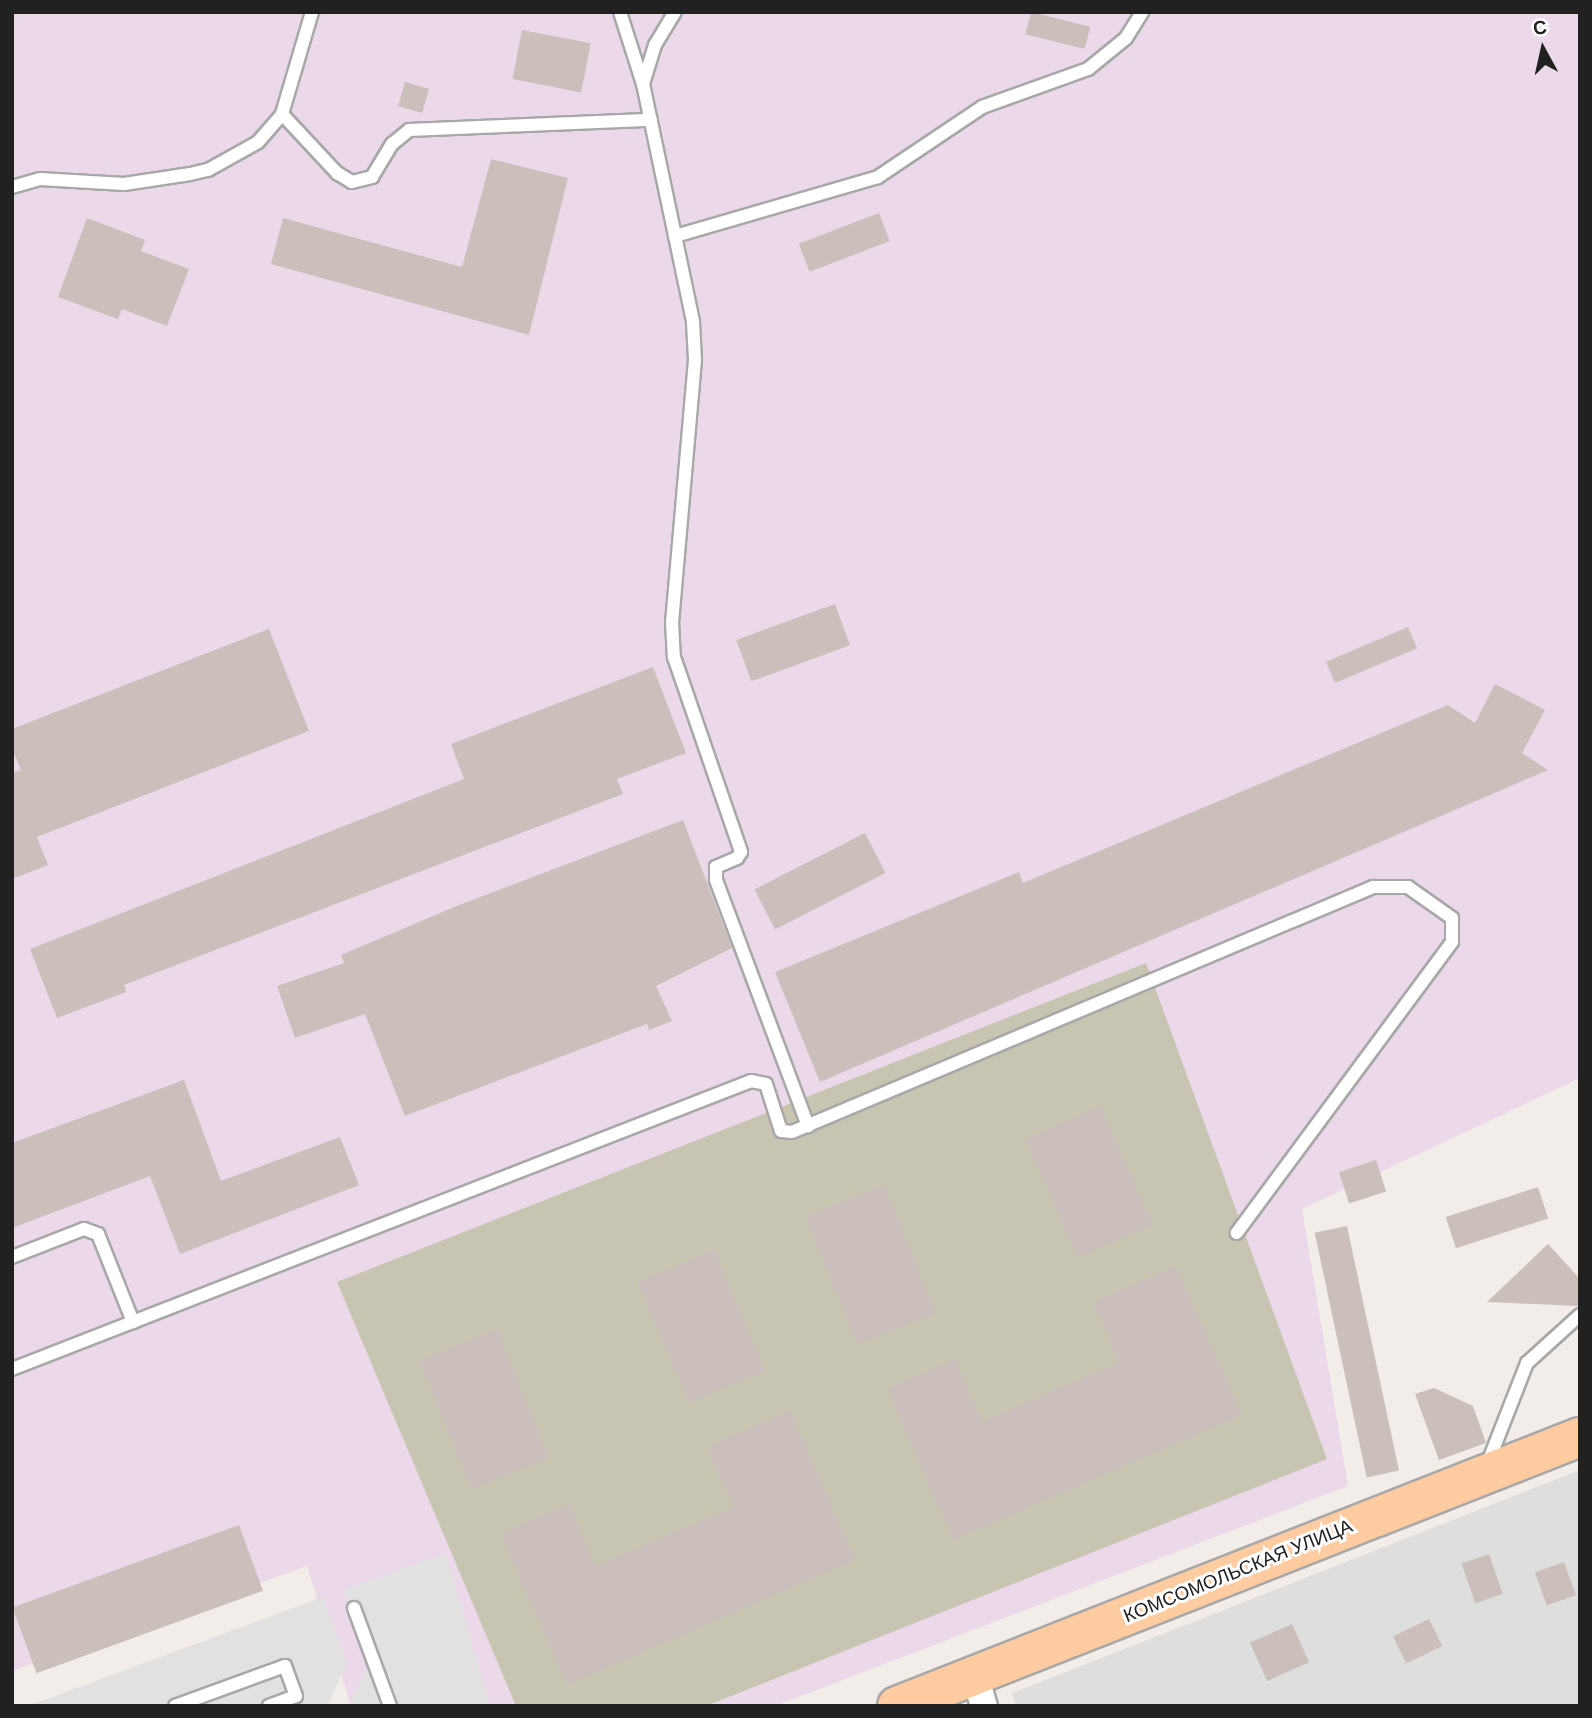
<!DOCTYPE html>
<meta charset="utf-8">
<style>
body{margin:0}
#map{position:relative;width:1592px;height:1718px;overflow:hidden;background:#f2ede8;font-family:"DM Sans",sans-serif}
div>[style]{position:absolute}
.residential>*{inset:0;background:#dfdede}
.industrial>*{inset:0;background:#ebd9ea}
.construction>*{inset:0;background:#c7c5b2}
.parking>*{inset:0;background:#e1e1e1}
.building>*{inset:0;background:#cabfba;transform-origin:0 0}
.roads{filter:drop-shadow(2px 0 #a8a8a8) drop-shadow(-2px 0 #a8a8a8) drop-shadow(0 2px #a8a8a8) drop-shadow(0 -2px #a8a8a8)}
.service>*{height:12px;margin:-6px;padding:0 6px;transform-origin:6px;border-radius:6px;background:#fff}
.minor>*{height:26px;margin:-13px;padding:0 13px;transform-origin:13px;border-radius:13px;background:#fff}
.primary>*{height:38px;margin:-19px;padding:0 19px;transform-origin:19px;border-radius:19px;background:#ffcba0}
span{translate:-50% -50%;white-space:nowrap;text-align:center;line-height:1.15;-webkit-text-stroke:6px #fff;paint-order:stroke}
.street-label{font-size:19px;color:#212121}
.frame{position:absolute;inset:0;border:14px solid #212121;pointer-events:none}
.north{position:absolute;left:1508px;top:14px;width:70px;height:70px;-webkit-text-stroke:5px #fff;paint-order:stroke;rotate:352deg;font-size:19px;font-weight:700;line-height:28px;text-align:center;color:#212121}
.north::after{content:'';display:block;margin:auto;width:24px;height:32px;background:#212121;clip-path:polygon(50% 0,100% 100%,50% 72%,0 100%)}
</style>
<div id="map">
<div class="residential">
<div style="clip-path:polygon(1580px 1470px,1580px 1706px,1016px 1706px,1012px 1693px)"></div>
</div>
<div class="industrial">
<div style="clip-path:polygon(12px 12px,1580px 12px,1580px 1078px,1302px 1209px,1348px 1486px,775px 1706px,351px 1706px,307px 1566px,12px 1671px)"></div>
</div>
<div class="construction">
<div style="clip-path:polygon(1146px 963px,1327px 1459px,706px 1706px,516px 1706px,337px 1282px)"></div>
</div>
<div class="parking">
<div style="clip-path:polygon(446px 1553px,490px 1706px,349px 1706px,370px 1663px,343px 1590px)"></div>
<div style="clip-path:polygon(323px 1597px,347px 1663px,327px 1706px,28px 1706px)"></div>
</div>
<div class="building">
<div style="left:1031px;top:12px;width:61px;height:23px;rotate:14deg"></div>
<div style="left:522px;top:30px;width:70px;height:50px;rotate:11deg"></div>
<div style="left:405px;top:82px;width:25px;height:25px;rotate:16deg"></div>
<div style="clip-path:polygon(491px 159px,568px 178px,529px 335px,271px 264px,283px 218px,462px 267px)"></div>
<div style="left:879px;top:213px;width:30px;height:86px;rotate:69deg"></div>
<div style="clip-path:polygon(87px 218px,145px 240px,141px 251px,189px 269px,167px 326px,122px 309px,118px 319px,58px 297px)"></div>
<div style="left:835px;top:604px;width:44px;height:105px;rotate:70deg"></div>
<div style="left:1408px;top:627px;width:23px;height:89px;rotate:67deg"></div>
<div style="clip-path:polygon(269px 629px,309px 731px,37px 837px,48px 865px,12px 879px,12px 773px,21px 770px,12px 748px,12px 729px)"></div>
<div style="clip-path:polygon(653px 667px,686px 753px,617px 779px,623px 794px,124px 985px,126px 992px,57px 1018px,30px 949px,464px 779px,451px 744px)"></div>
<div style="clip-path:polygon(1495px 684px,1545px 710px,1522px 753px,1548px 770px,820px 1082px,775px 972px,1019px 872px,1023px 883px,1448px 705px,1475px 723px)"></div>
<div style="clip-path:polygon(683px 820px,732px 948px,656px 986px,672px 1021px,649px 1030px,647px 1024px,405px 1116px,365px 1014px,295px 1038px,277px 986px,344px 963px,341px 955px,459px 905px)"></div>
<div style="left:865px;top:833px;width:45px;height:124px;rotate:63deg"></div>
<div style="clip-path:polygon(184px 1080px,221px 1181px,340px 1137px,359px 1185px,180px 1254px,150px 1176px,12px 1228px,12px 1143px)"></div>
<div style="left:1100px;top:1106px;width:130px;height:82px;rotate:66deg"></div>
<div style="left:1376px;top:1160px;width:33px;height:39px;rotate:72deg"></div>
<div style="left:884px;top:1185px;width:138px;height:85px;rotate:68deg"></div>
<div style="left:1538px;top:1187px;width:33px;height:97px;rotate:72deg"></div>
<div style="left:1347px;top:1226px;width:250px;height:33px;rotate:78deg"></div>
<div style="clip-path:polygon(1548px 1244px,1580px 1279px,1580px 1306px,1487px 1302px)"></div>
<div style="left:714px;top:1250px;width:131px;height:83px;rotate:67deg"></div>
<div style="clip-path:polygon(1176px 1266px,1242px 1415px,953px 1540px,887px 1389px,955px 1359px,982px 1422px,1119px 1362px,1093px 1302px)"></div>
<div style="left:497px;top:1329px;width:139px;height:84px;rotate:68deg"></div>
<div style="clip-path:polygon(1434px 1388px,1473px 1406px,1486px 1443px,1439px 1460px,1415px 1394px)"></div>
<div style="clip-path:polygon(790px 1410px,855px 1560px,567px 1685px,500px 1534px,569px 1504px,596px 1566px,733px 1507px,707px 1447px)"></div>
<div style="left:239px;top:1525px;width:70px;height:241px;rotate:70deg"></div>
<div style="left:1489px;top:1554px;width:42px;height:29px;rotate:71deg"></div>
<div style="left:1564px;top:1562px;width:35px;height:31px;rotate:70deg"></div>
<div style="left:1429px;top:1619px;width:30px;height:40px;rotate:64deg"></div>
<div style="left:1292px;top:1624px;width:42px;height:46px;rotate:66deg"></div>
</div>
<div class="roads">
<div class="service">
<div style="left:620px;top:12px;width:76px;rotate:72.3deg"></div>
<div style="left:643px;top:84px;width:243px;rotate:78.1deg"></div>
<div style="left:693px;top:322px;width:38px;rotate:87deg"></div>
<div style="left:695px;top:360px;width:263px;rotate:95deg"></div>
<div style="left:672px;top:622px;width:35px;rotate:87deg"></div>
<div style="left:674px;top:657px;width:206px;rotate:71deg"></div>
<div style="left:741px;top:852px;width:7px;rotate:124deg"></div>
<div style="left:737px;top:858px;width:23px;rotate:157deg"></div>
<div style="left:716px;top:867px;width:13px;rotate:90deg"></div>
<div style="left:716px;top:880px;width:263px;rotate:69.5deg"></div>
<div style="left:643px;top:84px;width:41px;rotate:-72.9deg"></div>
<div style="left:655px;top:45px;width:39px;rotate:-59deg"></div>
<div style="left:282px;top:114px;width:81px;rotate:47deg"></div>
<div style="left:337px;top:173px;width:17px;rotate:31deg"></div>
<div style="left:352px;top:182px;width:21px;rotate:-14deg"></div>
<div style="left:372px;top:177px;width:39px;rotate:-59deg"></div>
<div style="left:392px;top:144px;width:22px;rotate:-39deg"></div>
<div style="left:409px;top:130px;width:242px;rotate:-2.4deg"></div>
<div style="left:12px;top:187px;width:29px;rotate:-16deg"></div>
<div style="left:40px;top:179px;width:84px;rotate:3.4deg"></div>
<div style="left:124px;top:184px;width:67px;rotate:-8.6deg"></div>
<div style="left:190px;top:174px;width:18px;rotate:-13deg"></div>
<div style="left:208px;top:170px;width:57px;rotate:-29.2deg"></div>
<div style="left:258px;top:142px;width:37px;rotate:-49deg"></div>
<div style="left:282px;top:114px;width:106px;rotate:-73.6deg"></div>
<div style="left:675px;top:236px;width:211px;rotate:-16.2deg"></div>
<div style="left:878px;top:177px;width:125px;rotate:-33.9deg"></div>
<div style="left:982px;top:107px;width:113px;rotate:-19.7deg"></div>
<div style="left:1088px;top:69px;width:49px;rotate:-39.2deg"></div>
<div style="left:1126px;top:38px;width:31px;rotate:-58deg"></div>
<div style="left:12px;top:1257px;width:77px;rotate:-21.3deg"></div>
<div style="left:84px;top:1229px;width:15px;rotate:20deg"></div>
<div style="left:98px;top:1234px;width:95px;rotate:68.3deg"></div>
<div style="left:12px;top:1369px;width:793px;rotate:-21.29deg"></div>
<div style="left:751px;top:1081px;width:15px;rotate:11deg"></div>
<div style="left:766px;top:1084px;width:49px;rotate:72.3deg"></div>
<div style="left:781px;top:1131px;width:11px;rotate:5deg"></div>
<div style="left:792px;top:1132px;width:631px;rotate:-22.86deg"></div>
<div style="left:1373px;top:887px;width:35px"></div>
<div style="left:1408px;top:887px;width:54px;rotate:35.2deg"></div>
<div style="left:1452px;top:918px;width:24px;rotate:90deg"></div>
<div style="left:1452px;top:942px;width:362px;rotate:126.5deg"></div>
<div style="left:1487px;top:1465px;width:110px;rotate:-68.6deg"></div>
<div style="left:1527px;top:1363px;width:72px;rotate:-42.2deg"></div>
<div style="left:354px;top:1608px;width:104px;rotate:69.8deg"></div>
<div style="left:175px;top:1706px;width:117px;rotate:-20deg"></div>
<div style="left:285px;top:1666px;width:32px;rotate:70deg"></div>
<div style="left:296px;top:1696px;width:29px;rotate:160deg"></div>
</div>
<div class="minor">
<div style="left:975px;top:1675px;width:32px;rotate:74deg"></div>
</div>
<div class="primary">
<div style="left:897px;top:1706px;width:734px;rotate:-21.5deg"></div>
</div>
</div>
<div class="street-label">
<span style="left:1238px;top:1571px;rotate:-22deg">КОМСОМОЛЬСКАЯ УЛИЦА</span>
</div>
<div class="frame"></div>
<div class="north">С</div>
</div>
